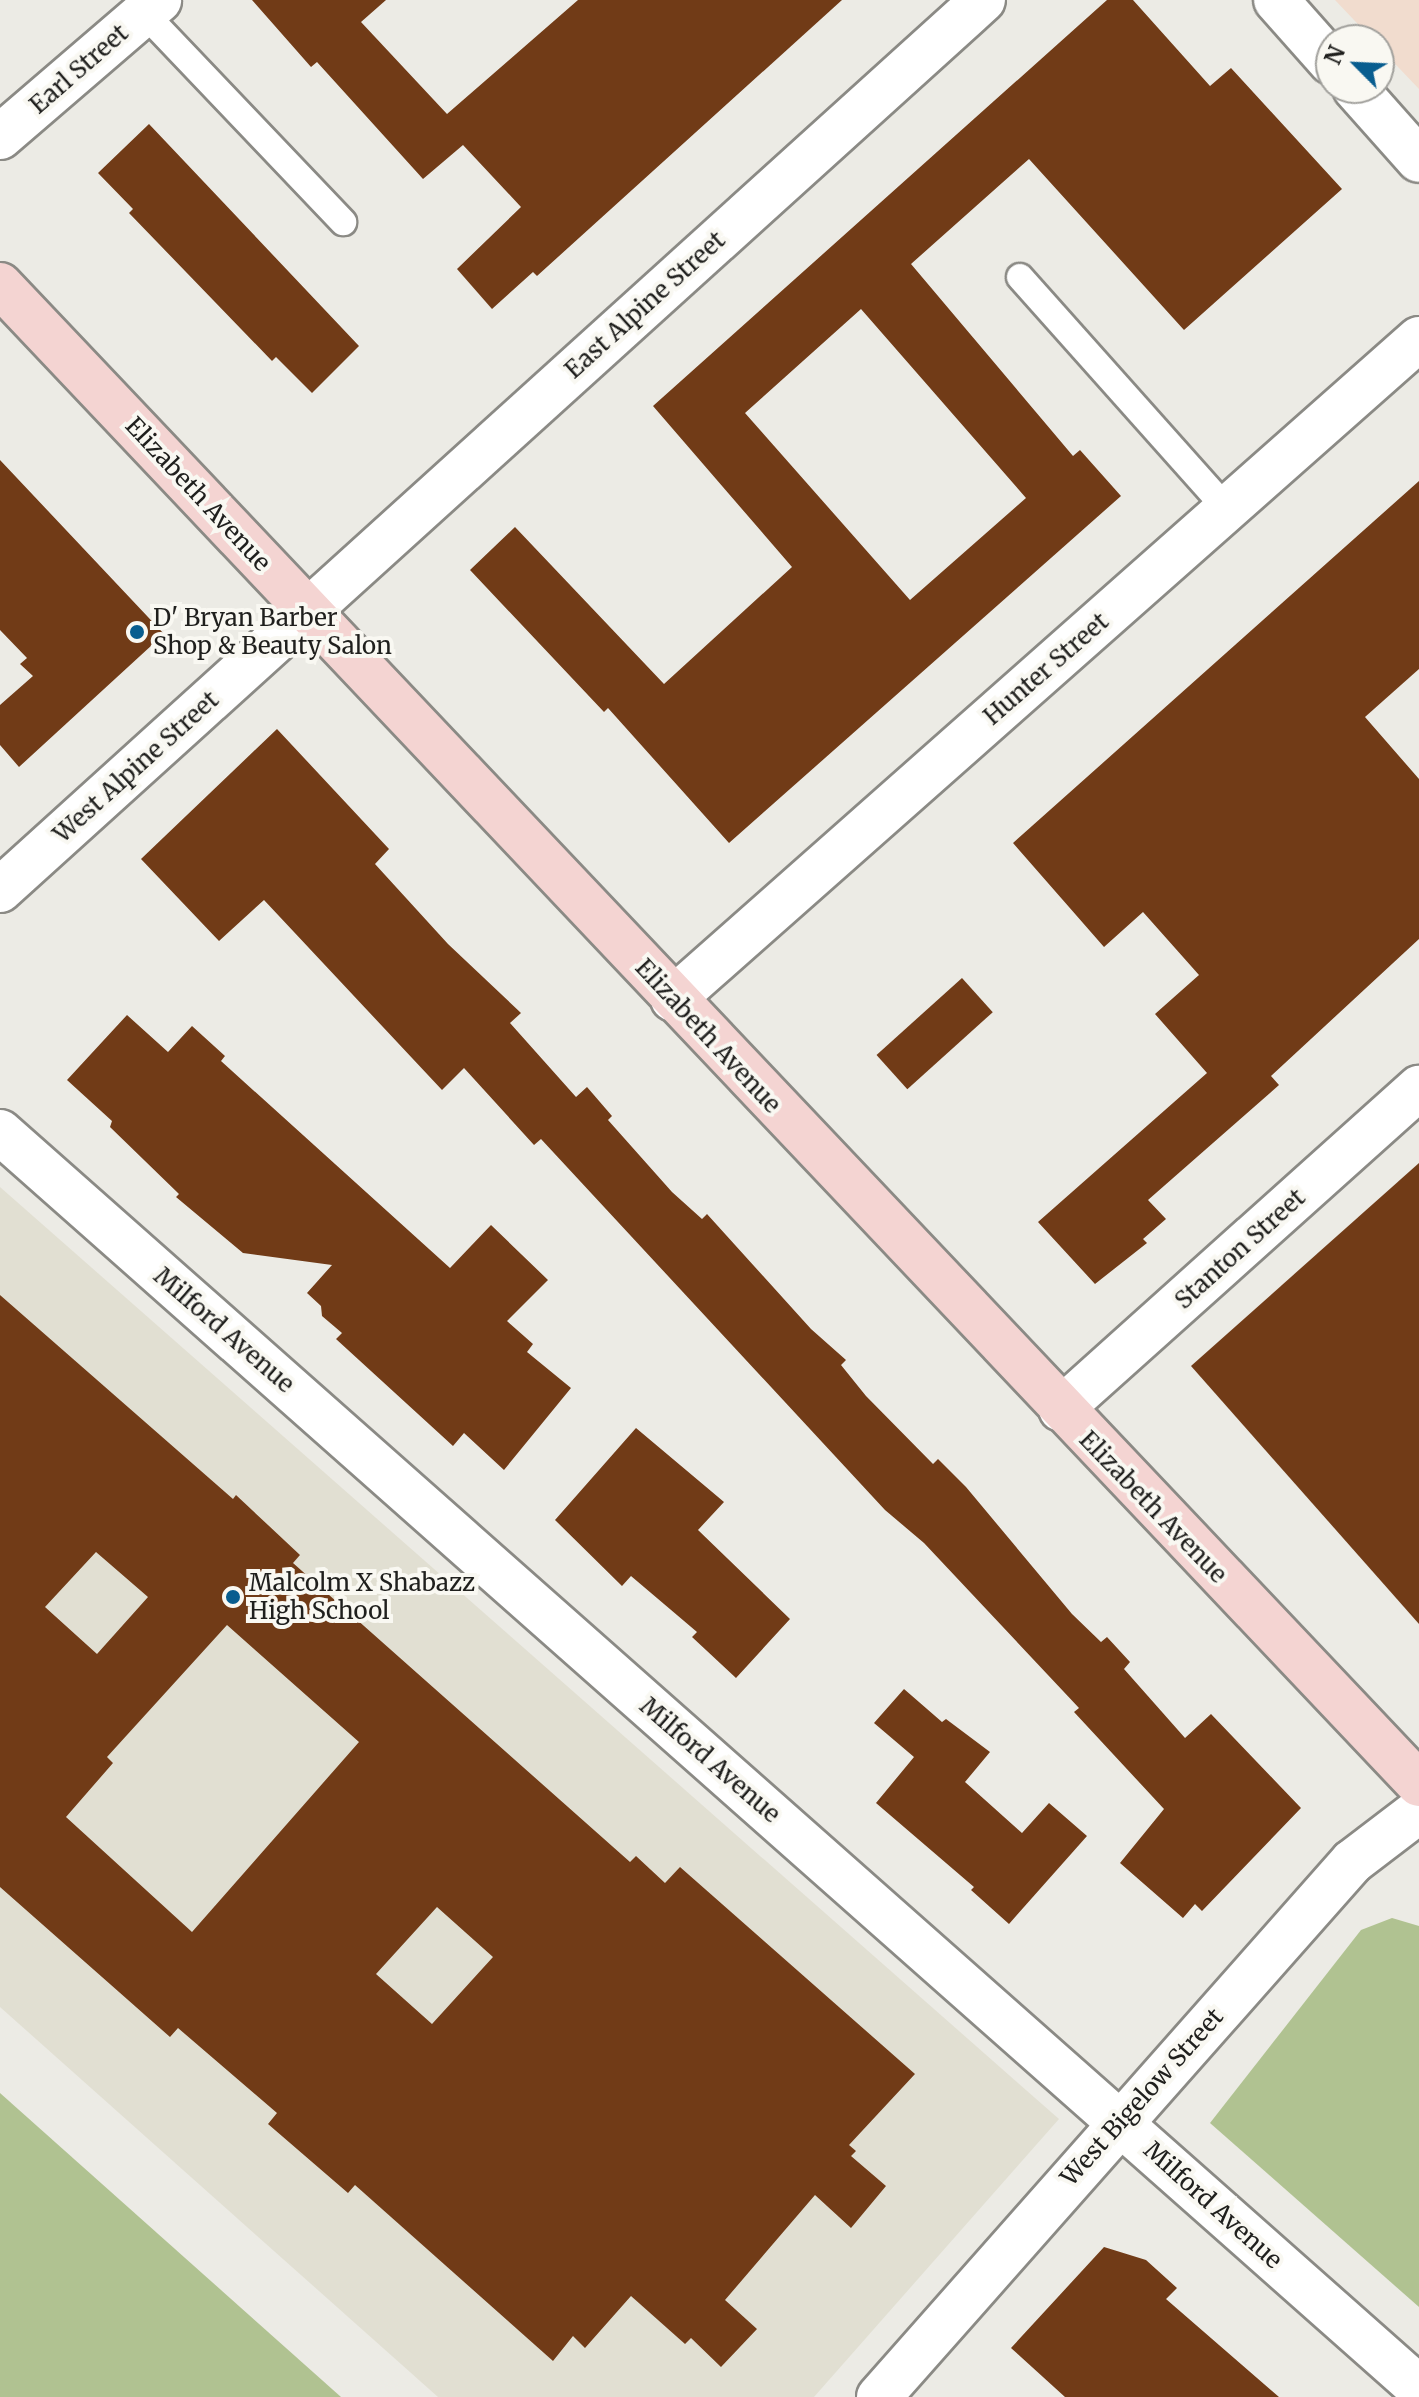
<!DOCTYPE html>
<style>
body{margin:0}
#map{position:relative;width:1419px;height:2397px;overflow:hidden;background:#ecebe5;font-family:Merriweather,serif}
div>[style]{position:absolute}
.industrial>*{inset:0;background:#f1dcce}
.built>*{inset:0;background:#e1dfd2}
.green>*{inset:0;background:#b0c291}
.building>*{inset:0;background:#713b17;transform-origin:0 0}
.roads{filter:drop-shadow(2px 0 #8b8a85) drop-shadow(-2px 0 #8b8a85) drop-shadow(0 2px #8b8a85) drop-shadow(0 -2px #8b8a85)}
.service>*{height:26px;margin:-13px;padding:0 13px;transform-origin:13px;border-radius:13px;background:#fff}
.minor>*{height:44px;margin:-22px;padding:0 22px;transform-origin:22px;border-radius:22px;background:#fff}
.tertiary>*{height:44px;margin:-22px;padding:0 22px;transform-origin:22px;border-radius:22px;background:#fff}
.secondary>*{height:44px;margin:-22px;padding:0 22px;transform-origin:22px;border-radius:22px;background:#f4d4d2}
.dots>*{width:22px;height:22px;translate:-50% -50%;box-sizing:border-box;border:4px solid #f9f8f2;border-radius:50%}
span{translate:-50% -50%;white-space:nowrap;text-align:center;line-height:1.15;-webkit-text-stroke:8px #f9f8f2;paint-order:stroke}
.street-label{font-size:24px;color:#1f1f1d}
.poi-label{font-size:24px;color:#1f1f1d}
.left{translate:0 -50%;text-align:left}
.north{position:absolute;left:1315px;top:24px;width:80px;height:80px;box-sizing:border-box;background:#f9f8f2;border:2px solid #a2a19d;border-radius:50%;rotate:294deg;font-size:22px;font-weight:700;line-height:32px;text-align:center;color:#1f1f1d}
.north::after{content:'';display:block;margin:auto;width:28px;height:36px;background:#085d8f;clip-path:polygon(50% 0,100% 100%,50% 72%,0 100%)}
</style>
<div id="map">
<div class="industrial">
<div style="clip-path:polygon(1335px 0,1419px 0,1419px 89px,1379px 47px,1379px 40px,1373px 40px)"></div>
</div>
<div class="built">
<div style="clip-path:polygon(0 1187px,1059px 2119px,814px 2397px,438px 2397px,0 2007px)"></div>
</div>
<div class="green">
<div style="clip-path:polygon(1392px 1918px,1419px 1926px,1419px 2307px,1210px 2123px,1361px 1930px)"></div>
<div style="clip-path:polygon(0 2093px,341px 2397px,0 2397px)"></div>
</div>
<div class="building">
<div style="clip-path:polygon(252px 0,386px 0,361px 22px,447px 114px,578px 0,842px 0,537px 276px,533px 272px,492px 309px,457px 269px,521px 207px,463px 145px,423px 179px,317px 62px,311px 67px)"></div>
<div style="clip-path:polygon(evenodd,1107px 0,1133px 0,1210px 86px,1231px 68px,1342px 189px,1184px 330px,1029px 159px,911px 264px,1073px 456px,1080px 450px,1121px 496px,729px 843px,608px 708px,604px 712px,470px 570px,515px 527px,664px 684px,792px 567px,653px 406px,1107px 0,861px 309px,1026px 498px,910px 600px,745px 413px,861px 309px)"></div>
<div style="clip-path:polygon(149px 124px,359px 346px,312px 393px,276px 357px,272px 361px,129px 213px,133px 209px,98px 173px)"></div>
<div style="clip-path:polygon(0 460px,164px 634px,19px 767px,0 745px,0 705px,33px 676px,20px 664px,27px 658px,0 630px)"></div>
<div style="clip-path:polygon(1419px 481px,1419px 669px,1365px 717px,1419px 779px,1419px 939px,1271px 1076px,1279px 1085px,1148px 1200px,1166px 1219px,1143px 1239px,1147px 1243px,1095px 1284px,1038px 1222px,1207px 1073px,1155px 1014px,1199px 975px,1143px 912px,1104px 947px,1013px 843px)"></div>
<div style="clip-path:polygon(277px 729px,389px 849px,375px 864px,448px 944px,521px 1013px,510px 1023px,576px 1097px,587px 1087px,612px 1116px,608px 1120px,672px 1192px,702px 1219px,707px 1214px,811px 1329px,846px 1360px,841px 1365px,866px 1396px,933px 1464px,938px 1459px,966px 1487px,1072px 1614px,1101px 1642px,1107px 1637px,1130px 1662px,1124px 1669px,1185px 1738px,1211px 1714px,1301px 1808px,1202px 1911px,1195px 1904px,1183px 1918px,1120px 1863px,1164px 1809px,1074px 1712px,1079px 1708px,924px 1543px,885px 1510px,541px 1139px,534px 1145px,464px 1068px,442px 1090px,264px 900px,219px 941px,141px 859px)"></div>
<div style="left:962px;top:978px;width:46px;height:115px;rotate:48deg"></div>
<div style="clip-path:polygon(127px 1015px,168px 1052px,192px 1026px,225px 1056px,221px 1061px,450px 1268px,491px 1225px,548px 1280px,507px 1321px,533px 1344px,527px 1352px,571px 1388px,504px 1470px,464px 1433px,453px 1446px,336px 1339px,342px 1333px,322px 1316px,321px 1306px,307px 1293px,332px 1265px,243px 1253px,176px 1197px,179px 1194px,110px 1127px,112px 1121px,67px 1080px)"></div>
<div style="clip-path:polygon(1419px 1163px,1419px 1624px,1191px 1366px)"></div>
<div style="clip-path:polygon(evenodd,0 1295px,233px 1499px,236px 1495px,300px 1555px,293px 1563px,630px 1862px,636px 1856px,665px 1883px,680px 1867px,915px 2074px,849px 2145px,856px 2151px,851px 2156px,886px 2186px,851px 2228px,815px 2195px,725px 2300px,757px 2329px,721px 2367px,691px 2338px,685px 2344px,631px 2296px,585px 2348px,573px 2336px,553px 2361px,355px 2185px,348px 2193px,268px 2124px,277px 2113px,178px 2028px,170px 2037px,0 1887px,0 1295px,96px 1552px,148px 1597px,97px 1654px,45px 1607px,96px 1552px,0 1295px,227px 1625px,359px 1742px,192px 1932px,66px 1817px,113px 1763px,107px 1757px,227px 1625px,0 1295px,437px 1907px,493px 1957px,432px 2024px,376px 1974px,437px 1907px)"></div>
<div style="clip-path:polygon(636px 1428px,724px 1502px,698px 1530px,790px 1619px,736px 1678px,692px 1637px,697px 1632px,631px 1576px,622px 1586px,555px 1520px)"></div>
<div style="clip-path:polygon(904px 1689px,942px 1722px,946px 1719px,990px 1752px,965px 1782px,1022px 1833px,1049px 1803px,1087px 1836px,1009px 1924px,971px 1890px,974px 1887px,876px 1803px,914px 1757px,874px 1723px)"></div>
<div style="clip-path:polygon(1104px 2247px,1146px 2260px,1177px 2288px,1166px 2299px,1279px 2397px,1065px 2397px,1011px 2348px)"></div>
</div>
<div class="roads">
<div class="service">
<div style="left:144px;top:13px;width:289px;rotate:46.4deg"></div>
<div style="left:1020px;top:277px;width:311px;rotate:48.3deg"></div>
</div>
<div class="minor">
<div style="left:1276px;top:0;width:83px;rotate:48.4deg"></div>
<div style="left:1355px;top:88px;width:96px;rotate:48.4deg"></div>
<div style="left:0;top:137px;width:210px;rotate:-40.7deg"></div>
<div style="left:0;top:890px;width:1326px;rotate:-42.16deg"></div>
<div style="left:673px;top:999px;width:996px;rotate:-41.5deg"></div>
<div style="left:0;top:1132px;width:1895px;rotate:41.51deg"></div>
<div style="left:1061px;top:1409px;width:481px;rotate:-41.9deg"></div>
</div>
<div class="tertiary">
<div style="left:879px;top:2397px;width:714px;rotate:-48.52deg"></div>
<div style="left:1352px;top:1862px;width:84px;rotate:-37.3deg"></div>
</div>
<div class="secondary">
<div style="left:0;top:285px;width:2064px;rotate:46.57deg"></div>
</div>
</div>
<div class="dots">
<div style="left:137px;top:632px;background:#085d8f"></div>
<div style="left:233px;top:1597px;background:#085d8f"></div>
</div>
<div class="street-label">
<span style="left:79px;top:69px;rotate:-41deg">Earl Street</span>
<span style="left:645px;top:305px;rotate:-42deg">East Alpine Street</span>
<span style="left:198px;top:494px;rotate:47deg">Elizabeth Avenue</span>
<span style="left:1046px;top:669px;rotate:-41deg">Hunter Street</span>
<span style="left:136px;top:767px;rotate:-42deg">West Alpine Street</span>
<span style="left:708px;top:1036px;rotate:47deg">Elizabeth Avenue</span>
<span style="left:1240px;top:1249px;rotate:-42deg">Stanton Street</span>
<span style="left:224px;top:1330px;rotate:41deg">Milford Avenue</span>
<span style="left:1153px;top:1507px;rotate:46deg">Elizabeth Avenue</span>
<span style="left:710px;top:1760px;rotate:41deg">Milford Avenue</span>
<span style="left:1142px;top:2097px;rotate:-48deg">West Bigelow Street</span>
<span style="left:1213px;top:2205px;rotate:42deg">Milford Avenue</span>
</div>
<div class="poi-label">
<span class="left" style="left:153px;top:632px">D' Bryan Barber<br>Shop &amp; Beauty Salon</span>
<span class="left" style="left:249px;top:1597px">Malcolm X Shabazz<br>High School</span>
</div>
<div class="north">N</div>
</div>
